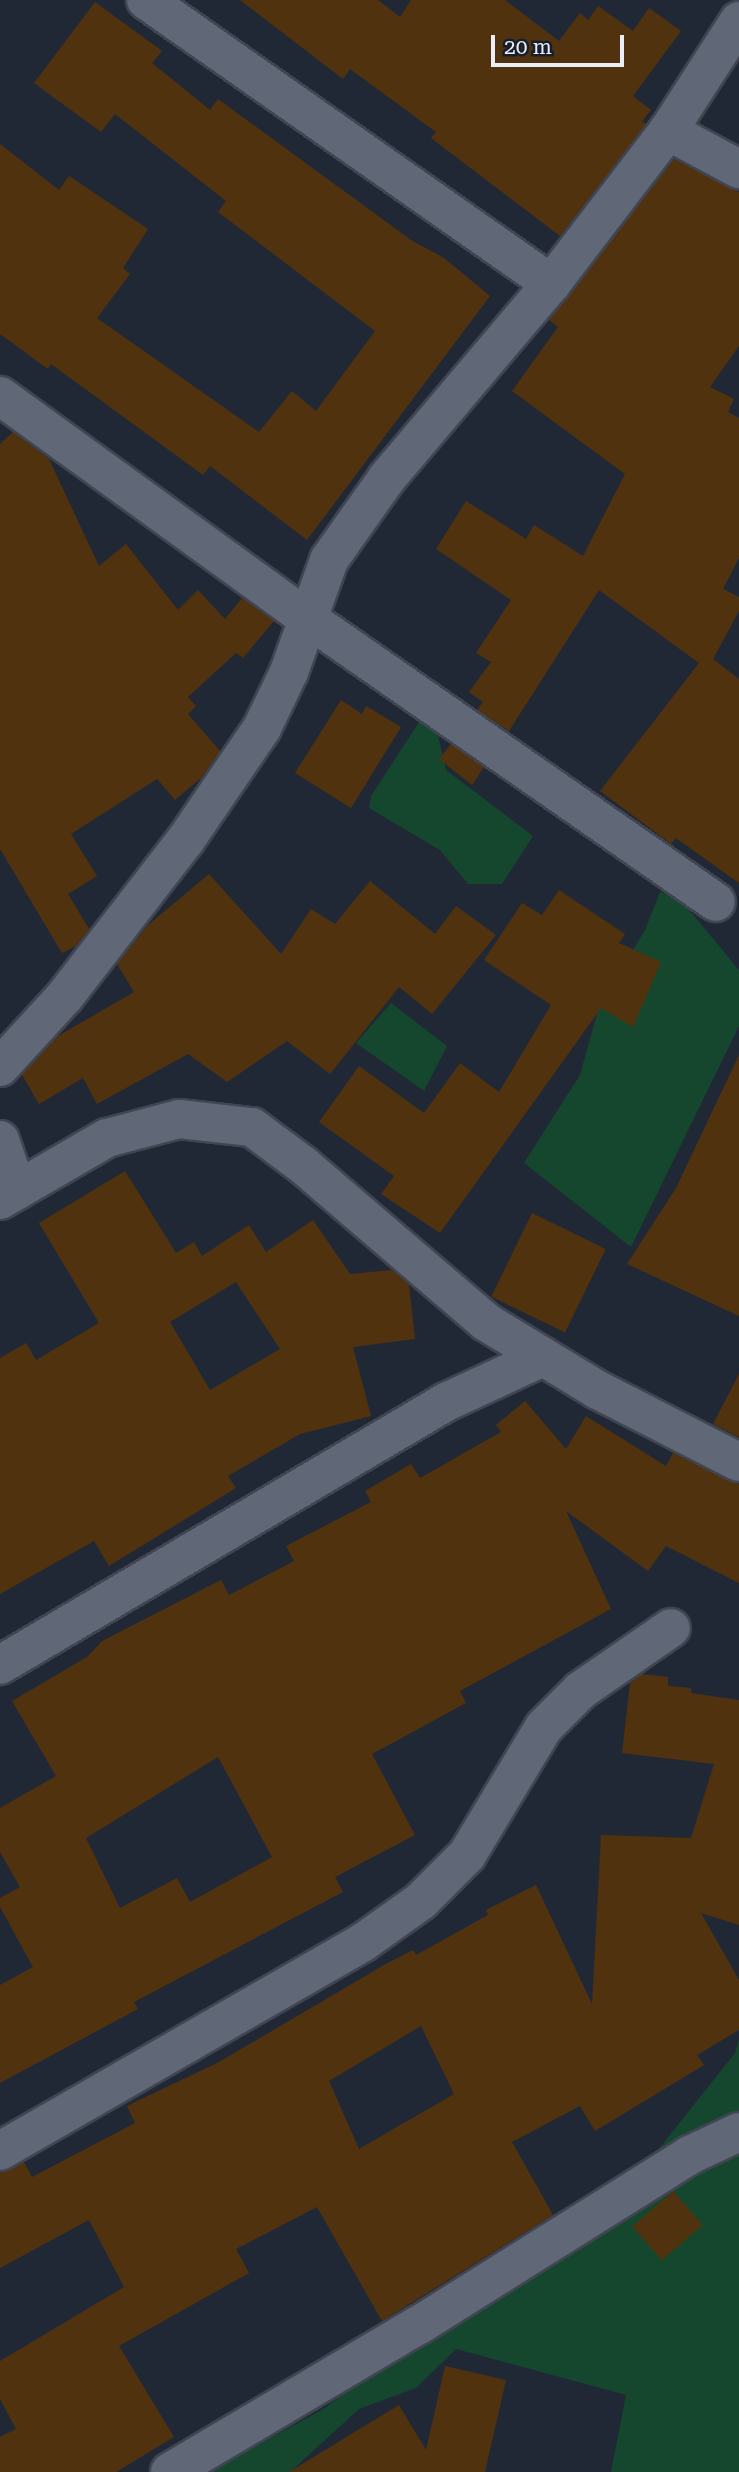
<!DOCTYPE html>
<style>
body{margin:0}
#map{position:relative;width:739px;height:2472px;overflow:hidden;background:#212835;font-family:"Roboto Serif",serif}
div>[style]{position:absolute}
.green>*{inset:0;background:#14472e}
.building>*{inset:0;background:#51320e;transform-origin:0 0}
.roads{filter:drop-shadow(2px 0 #414551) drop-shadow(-2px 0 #414551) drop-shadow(0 2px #414551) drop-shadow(0 -2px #414551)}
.minor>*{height:38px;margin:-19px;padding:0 19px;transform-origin:19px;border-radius:19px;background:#606777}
span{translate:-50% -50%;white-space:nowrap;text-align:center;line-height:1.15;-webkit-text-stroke:5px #181e2b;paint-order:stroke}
.scale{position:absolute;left:491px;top:35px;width:133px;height:32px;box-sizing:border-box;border:4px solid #eaeef8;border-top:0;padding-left:9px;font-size:21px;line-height:24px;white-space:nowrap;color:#eaeef8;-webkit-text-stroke:5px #181e2b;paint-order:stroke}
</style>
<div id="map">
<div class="green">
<div style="clip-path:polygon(423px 716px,436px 727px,446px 770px,533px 836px,502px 884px,468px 884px,440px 850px,369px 808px,371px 796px)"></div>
<div style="clip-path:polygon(660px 892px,680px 899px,739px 970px,739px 1026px,631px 1247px,524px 1163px,580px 1075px,599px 1007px,645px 930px)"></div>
<div style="clip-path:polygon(391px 1003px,447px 1046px,424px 1091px,356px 1043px)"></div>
<div style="clip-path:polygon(739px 2039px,739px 2472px,611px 2472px,626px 2395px,456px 2349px,416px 2388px,359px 2409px,290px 2472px,209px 2472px,325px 2408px,658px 2150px,735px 2053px)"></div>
</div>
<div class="building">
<div style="clip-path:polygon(240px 0,378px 0,400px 17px,411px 0,505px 0,559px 41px,580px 13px,588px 20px,598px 6px,633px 31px,649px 8px,681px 31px,633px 96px,651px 110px,642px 121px,646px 124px,560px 236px,431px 138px,436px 132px,350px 69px,343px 79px)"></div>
<div style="clip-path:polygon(95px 2px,162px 51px,152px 63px,210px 110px,218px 99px,411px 240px,444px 258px,490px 296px,307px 540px,210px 466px,203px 475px,51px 364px,48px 369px,0 334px,0 144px,59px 190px,69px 176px,148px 229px,123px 268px,130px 274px,97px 318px,259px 432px,292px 391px,316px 411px,375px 331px,218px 212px,226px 201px,115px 114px,101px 132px,34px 83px)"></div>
<div style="clip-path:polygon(674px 159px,739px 192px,739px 346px,710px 387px,734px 399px,728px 412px,739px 418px,739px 558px,723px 589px,739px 597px,739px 611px,713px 659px,739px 679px,739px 883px,676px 838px,671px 844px,600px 791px,699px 663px,599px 590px,509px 731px,477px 710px,483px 702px,469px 692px,491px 662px,476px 653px,511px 600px,436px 549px,466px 501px,526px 539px,534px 525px,583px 556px,625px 474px,512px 391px,558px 327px,549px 320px)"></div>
<div style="clip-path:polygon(13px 432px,49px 459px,99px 566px,126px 544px,178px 610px,198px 590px,225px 619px,242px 598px,274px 621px,243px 658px,236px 653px,188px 697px,196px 706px,188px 714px,220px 751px,201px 778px,175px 800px,157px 779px,71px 834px,97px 876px,68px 894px,89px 929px,76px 946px,62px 953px,0 849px,0 444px)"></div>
<div style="clip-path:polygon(341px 700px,362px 714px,366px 706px,401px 727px,351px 808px,295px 773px)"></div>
<div style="clip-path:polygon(451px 744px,484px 767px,472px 785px,439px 759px)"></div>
<div style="clip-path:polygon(209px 874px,281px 954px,311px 909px,335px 924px,370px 881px,435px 934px,456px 906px,496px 935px,432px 1014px,399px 987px,330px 1074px,287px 1041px,227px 1082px,188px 1054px,97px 1104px,83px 1078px,39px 1104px,22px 1075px,58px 1036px,134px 992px,117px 964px,148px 925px)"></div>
<div style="clip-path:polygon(559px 890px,625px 934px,619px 943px,661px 962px,633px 1027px,601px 1008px,440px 1233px,381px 1194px,394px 1176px,319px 1122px,359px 1066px,424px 1113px,460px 1063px,499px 1092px,551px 1005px,484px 960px,522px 903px,542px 915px)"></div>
<div style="clip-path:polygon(739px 1055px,739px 1316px,627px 1264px,676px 1188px)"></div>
<div style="clip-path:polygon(evenodd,125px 1171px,176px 1253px,194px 1242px,202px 1256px,249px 1225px,266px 1252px,313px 1220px,350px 1274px,392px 1270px,409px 1285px,415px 1339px,353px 1347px,371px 1416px,300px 1434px,228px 1476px,236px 1488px,109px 1566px,94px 1541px,0 1594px,0 1358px,26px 1343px,36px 1360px,99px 1323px,39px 1223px,125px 1171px,236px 1282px,280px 1349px,210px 1390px,170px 1322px,236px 1282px)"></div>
<div style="left:532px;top:1213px;width:82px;height:93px;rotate:26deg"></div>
<div style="clip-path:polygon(739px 1374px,739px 1437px,713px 1424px)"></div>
<div style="clip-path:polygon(evenodd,525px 1401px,566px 1449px,586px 1416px,666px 1466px,673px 1453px,739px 1484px,739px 1583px,666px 1546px,648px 1571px,566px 1511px,611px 1609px,460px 1691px,466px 1703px,372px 1754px,415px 1835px,335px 1877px,343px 1892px,134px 2002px,138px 2009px,0 2083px,0 1985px,33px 1967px,0 1907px,0 1898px,20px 1887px,0 1852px,0 1808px,56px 1776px,12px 1701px,87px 1657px,102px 1641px,221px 1580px,229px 1595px,294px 1561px,286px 1546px,371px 1502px,365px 1491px,411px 1464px,420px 1478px,501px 1432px,496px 1425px,525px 1401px,218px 1757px,272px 1857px,190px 1902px,177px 1878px,120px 1908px,86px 1838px,218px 1757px)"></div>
<div style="clip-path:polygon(evenodd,642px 1674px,668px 1677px,668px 1686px,691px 1688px,691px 1693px,739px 1700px,739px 1925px,701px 1913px,739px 1980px,739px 2030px,697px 2055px,704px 2065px,595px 2131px,580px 2106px,512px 2142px,553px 2215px,382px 2321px,317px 2207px,236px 2249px,249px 2273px,119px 2346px,174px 2437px,116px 2472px,0 2472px,0 2437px,16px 2429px,0 2399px,0 2361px,124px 2287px,89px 2220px,0 2268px,0 2173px,24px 2162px,32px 2177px,135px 2123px,127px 2106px,219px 2062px,384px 1965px,413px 1950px,416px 1955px,488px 1915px,486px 1910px,536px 1885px,592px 2004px,601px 1835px,691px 1838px,714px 1764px,622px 1753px,630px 1683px,642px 1674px,421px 2026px,454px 2094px,359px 2149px,329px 2081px,421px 2026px)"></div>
<div style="left:673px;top:2191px;width:45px;height:54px;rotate:49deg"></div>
<div style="clip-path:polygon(445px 2366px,506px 2380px,485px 2472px,289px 2472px,399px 2405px,426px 2450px)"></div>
</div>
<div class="roads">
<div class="minor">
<div style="left:146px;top:0;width:495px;rotate:35deg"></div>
<div style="left:668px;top:131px;width:81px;rotate:28.2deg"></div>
<div style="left:0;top:396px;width:382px;rotate:35.9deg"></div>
<div style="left:310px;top:620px;width:494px;rotate:34.8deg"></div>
<div style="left:0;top:1067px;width:96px;rotate:-47.5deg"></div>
<div style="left:65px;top:996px;width:196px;rotate:-52.3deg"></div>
<div style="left:185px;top:841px;width:137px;rotate:-55.7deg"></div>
<div style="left:262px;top:728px;width:62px;rotate:-64.3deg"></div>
<div style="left:289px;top:672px;width:119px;rotate:-70.3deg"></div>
<div style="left:329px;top:560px;width:100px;rotate:-54.7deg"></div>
<div style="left:387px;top:478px;width:254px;rotate:-49.8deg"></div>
<div style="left:551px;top:284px;width:193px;rotate:-52.6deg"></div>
<div style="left:668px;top:131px;width:131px;rotate:-57.2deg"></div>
<div style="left:0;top:1140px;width:53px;rotate:71.2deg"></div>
<div style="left:0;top:1200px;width:124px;rotate:-30.1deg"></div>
<div style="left:107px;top:1138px;width:74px;rotate:-14.8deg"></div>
<div style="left:179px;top:1119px;width:73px;rotate:6.3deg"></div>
<div style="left:252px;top:1127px;width:64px;rotate:36.7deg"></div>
<div style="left:303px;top:1165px;width:241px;rotate:40.6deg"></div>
<div style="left:486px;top:1322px;width:131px;rotate:31.3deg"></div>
<div style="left:598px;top:1390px;width:158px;rotate:27.1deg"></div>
<div style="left:0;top:1665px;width:518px;rotate:-30.53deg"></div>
<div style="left:446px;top:1402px;width:107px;rotate:-24.9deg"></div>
<div style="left:0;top:2151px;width:418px;rotate:-29.9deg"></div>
<div style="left:362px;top:1943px;width:72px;rotate:-35.4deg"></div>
<div style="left:421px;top:1901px;width:65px;rotate:-45deg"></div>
<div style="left:467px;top:1855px;width:149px;rotate:-59deg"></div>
<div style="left:544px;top:1727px;width:52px;rotate:-45deg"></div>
<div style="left:581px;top:1690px;width:109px;rotate:-34.6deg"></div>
<div style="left:170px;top:2472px;width:289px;rotate:-30.6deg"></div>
<div style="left:419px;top:2325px;width:320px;rotate:-32.1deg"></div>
<div style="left:690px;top:2155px;width:54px;rotate:-25.1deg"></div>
</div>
</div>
<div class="scale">20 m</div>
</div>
